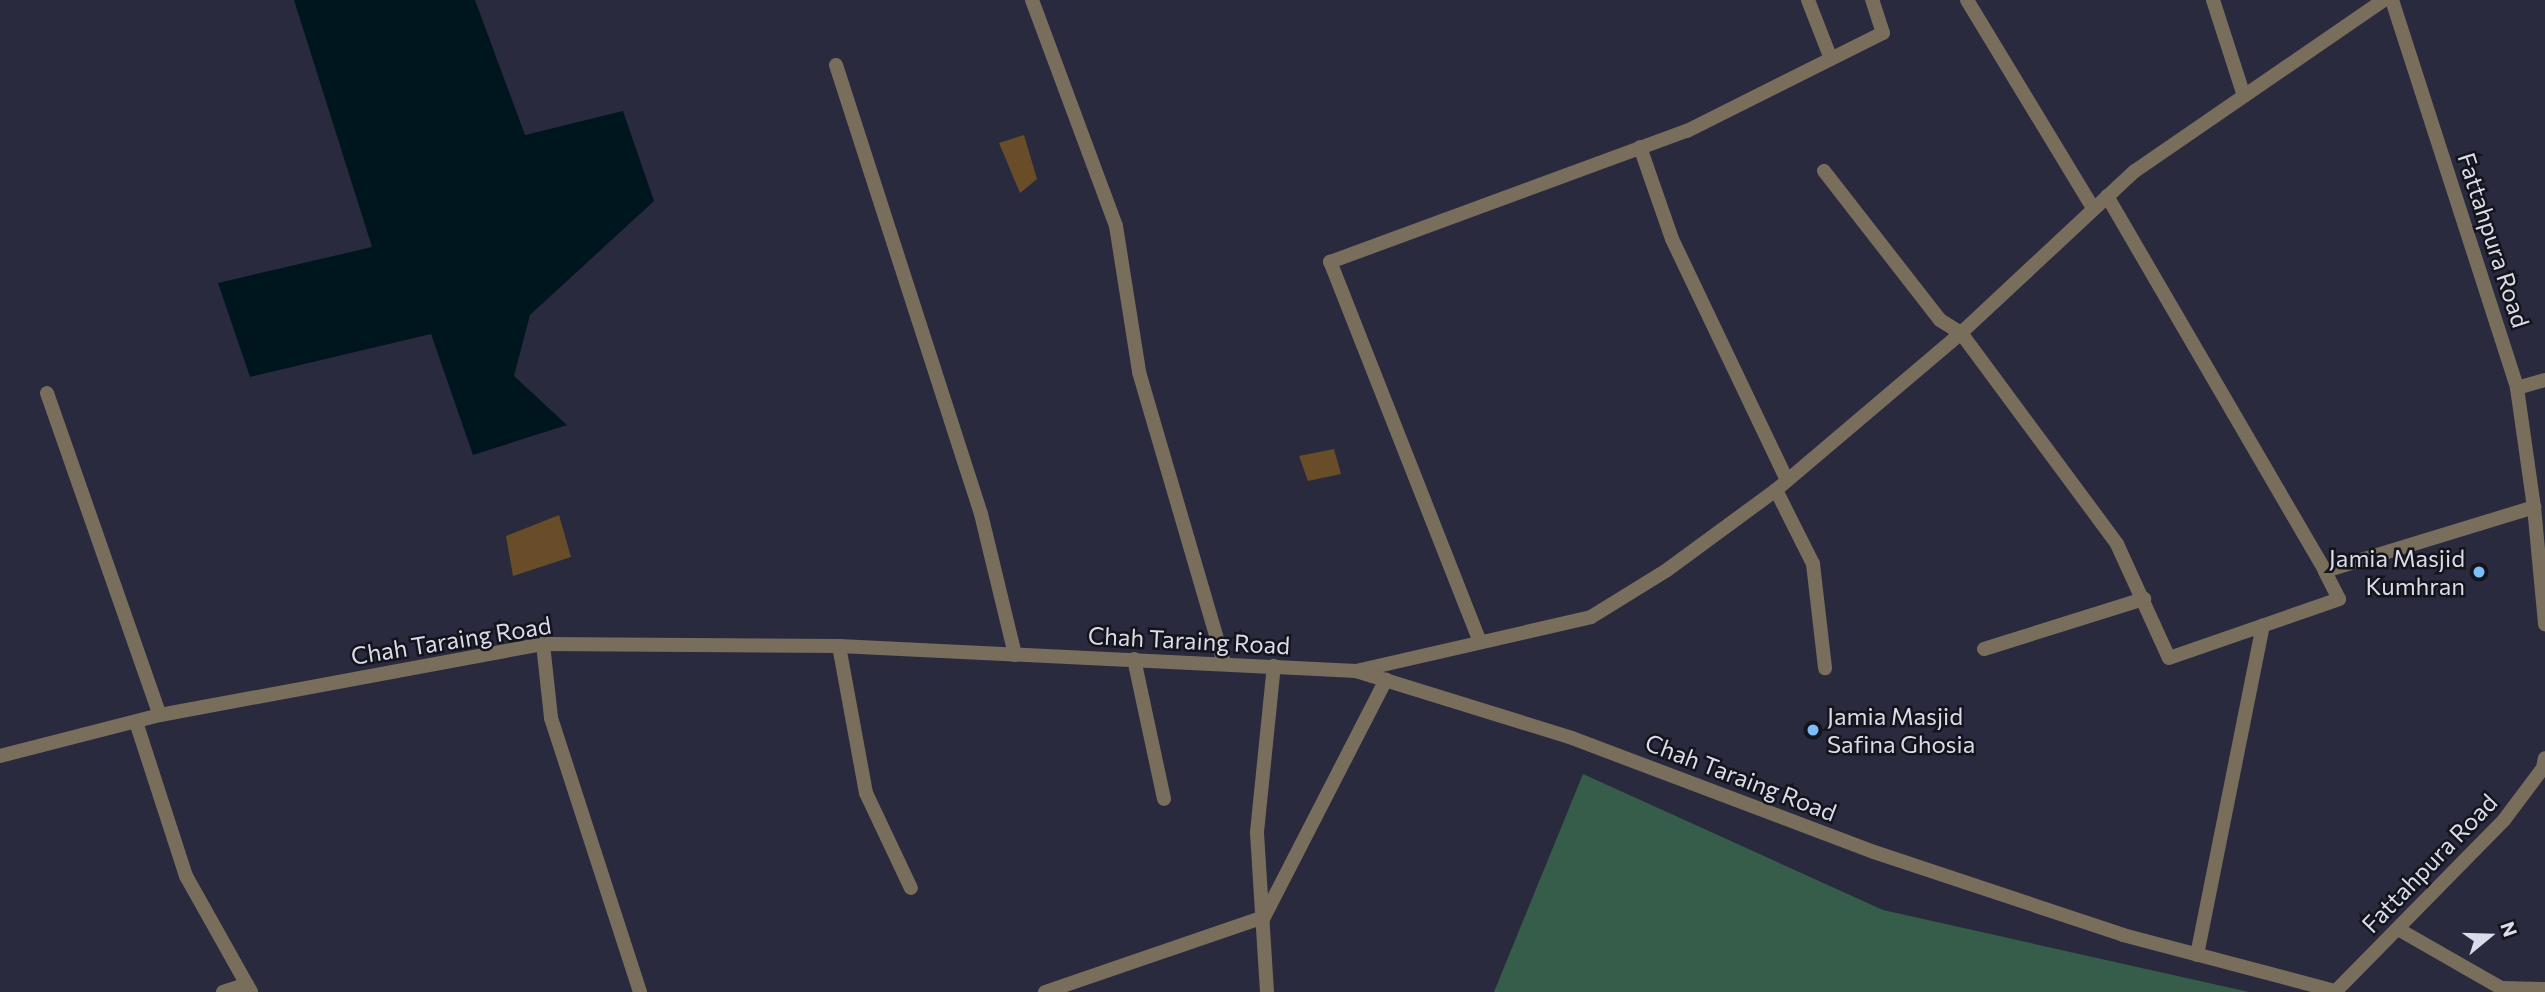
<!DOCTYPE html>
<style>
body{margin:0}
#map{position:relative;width:2545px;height:992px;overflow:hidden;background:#2a2a3e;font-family:Commissioner,sans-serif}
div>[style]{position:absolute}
.green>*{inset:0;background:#355d49}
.water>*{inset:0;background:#00161f}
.building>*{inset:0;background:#694d28}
.minor>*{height:14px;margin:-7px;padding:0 7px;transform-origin:7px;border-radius:7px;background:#796d5c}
.dots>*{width:19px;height:19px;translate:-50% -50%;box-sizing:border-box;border:4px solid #14141d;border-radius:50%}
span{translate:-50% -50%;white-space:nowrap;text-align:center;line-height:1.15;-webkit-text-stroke:5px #14141d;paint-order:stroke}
.street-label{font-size:24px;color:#dbdce9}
.poi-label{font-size:24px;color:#dbdce9}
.right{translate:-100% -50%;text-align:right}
.left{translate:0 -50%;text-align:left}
.north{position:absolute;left:2454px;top:901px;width:70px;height:70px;-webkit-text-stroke:5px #14141d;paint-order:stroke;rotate:71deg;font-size:19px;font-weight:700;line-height:28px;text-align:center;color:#dbdce9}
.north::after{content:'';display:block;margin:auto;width:24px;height:32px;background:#dbdce9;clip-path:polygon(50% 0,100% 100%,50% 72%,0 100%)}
</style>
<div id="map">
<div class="green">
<div style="clip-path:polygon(1583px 774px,1883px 910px,2249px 992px,1494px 992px)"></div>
</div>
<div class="water">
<div style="clip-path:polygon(294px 0,475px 0,525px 135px,623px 111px,654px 201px,530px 315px,514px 376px,567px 425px,473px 455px,431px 334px,250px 377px,218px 283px,372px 247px)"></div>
</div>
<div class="building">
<div style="clip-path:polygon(1024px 135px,1037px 179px,1020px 193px,999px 143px)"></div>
<div style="clip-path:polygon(1334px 449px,1341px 474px,1308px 481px,1299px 456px)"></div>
<div style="clip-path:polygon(559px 515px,571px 557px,513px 576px,506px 536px)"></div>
</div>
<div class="minor">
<div style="left:1032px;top:0;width:241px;rotate:69.6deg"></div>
<div style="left:1116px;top:226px;width:148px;rotate:81deg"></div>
<div style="left:1139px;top:372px;width:303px;rotate:73.7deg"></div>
<div style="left:1808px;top:0;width:63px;rotate:68.7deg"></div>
<div style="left:1967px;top:0;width:243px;rotate:58.8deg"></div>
<div style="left:2213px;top:0;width:101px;rotate:72.1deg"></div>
<div style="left:2392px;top:0;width:408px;rotate:72.1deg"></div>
<div style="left:2517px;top:388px;width:120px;rotate:81.9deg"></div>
<div style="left:2534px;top:507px;width:118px;rotate:84.6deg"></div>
<div style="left:836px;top:65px;width:472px;rotate:72.1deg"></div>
<div style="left:981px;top:514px;width:145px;rotate:76.4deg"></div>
<div style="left:1640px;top:147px;width:97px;rotate:70.8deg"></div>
<div style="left:1672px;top:239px;width:267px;rotate:64.5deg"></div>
<div style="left:1824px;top:171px;width:189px;rotate:52.1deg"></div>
<div style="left:1940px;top:320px;width:25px;rotate:32deg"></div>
<div style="left:1961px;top:333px;width:262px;rotate:53.5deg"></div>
<div style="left:2117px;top:544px;width:125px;rotate:65.5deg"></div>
<div style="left:2169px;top:658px;width:180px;rotate:-19.1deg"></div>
<div style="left:2339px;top:599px;width:31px;rotate:-117deg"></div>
<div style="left:2325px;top:571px;width:219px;rotate:-17deg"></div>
<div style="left:2107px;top:196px;width:434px;rotate:59.8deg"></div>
<div style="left:2517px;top:388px;width:29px;rotate:-16deg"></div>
<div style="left:47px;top:393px;width:341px;rotate:70.7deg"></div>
<div style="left:1776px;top:490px;width:83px;rotate:63.4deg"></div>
<div style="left:1813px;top:564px;width:105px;rotate:83.4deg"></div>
<div style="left:1480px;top:642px;width:409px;rotate:-111.5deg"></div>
<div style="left:1330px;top:262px;width:380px;rotate:-20.2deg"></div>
<div style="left:1687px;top:131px;width:219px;rotate:-26.6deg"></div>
<div style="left:1883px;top:33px;width:35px;rotate:-108deg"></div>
<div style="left:543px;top:644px;width:74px;rotate:83.8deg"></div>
<div style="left:551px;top:718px;width:288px;rotate:72deg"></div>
<div style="left:839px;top:646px;width:149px;rotate:79.6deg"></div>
<div style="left:866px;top:793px;width:105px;rotate:64.7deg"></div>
<div style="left:1984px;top:649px;width:168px;rotate:-17.4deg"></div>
<div style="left:1134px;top:659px;width:143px;rotate:77.9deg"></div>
<div style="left:1356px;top:671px;width:241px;rotate:-12.9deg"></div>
<div style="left:1591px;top:617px;width:89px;rotate:-31.7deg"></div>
<div style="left:1667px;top:570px;width:135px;rotate:-36.3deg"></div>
<div style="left:1776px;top:490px;width:243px;rotate:-40.3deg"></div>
<div style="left:1961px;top:333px;width:238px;rotate:-43deg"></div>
<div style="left:2135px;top:171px;width:302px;rotate:-34.5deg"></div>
<div style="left:136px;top:722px;width:162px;rotate:72deg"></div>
<div style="left:186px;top:876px;width:133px;rotate:60.7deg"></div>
<div style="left:0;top:756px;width:165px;rotate:-14.4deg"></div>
<div style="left:160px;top:715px;width:390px;rotate:-10.5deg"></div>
<div style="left:543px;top:644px;width:296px;rotate:0.4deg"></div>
<div style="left:839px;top:646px;width:518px;rotate:2.77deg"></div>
<div style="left:1356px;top:671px;width:226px;rotate:17.2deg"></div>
<div style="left:1572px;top:738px;width:323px;rotate:20.7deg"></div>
<div style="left:1874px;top:852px;width:262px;rotate:18.4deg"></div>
<div style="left:2123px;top:935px;width:222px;rotate:14.8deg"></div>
<div style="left:2398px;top:929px;width:119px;rotate:29.8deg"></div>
<div style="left:2501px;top:988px;width:44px;rotate:1.3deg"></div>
<div style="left:2197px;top:955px;width:336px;rotate:-78.7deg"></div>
<div style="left:223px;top:992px;width:25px;rotate:-18deg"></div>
<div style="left:1045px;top:992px;width:231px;rotate:-18.9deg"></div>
<div style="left:1264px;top:917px;width:267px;rotate:-62.8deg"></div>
<div style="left:1267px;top:992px;width:160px;rotate:-93.6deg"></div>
<div style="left:1257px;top:832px;width:167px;rotate:-84.2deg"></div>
<div style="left:2335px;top:992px;width:241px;rotate:-45.5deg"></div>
<div style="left:2504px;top:820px;width:65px;rotate:-53.1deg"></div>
<div style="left:2543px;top:768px;width:10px;rotate:-79deg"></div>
</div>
<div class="dots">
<div style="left:2479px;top:572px;background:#7cbef9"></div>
<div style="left:1813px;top:730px;background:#7cbef9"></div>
</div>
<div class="street-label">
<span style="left:2494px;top:240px;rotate:72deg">Fattahpura Road</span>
<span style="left:451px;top:640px;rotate:-9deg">Chah Taraing Road</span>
<span style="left:1189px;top:640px;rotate:3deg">Chah Taraing Road</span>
<span style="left:1741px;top:777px;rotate:21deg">Chah Taraing Road</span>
<span style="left:2429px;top:863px;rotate:-46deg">Fattahpura Road</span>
</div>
<div class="poi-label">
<span class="right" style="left:2465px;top:572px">Jamia Masjid<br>Kumhran</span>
<span class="left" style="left:1827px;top:730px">Jamia Masjid<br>Safina Ghosia</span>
</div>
<div class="north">N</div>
</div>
